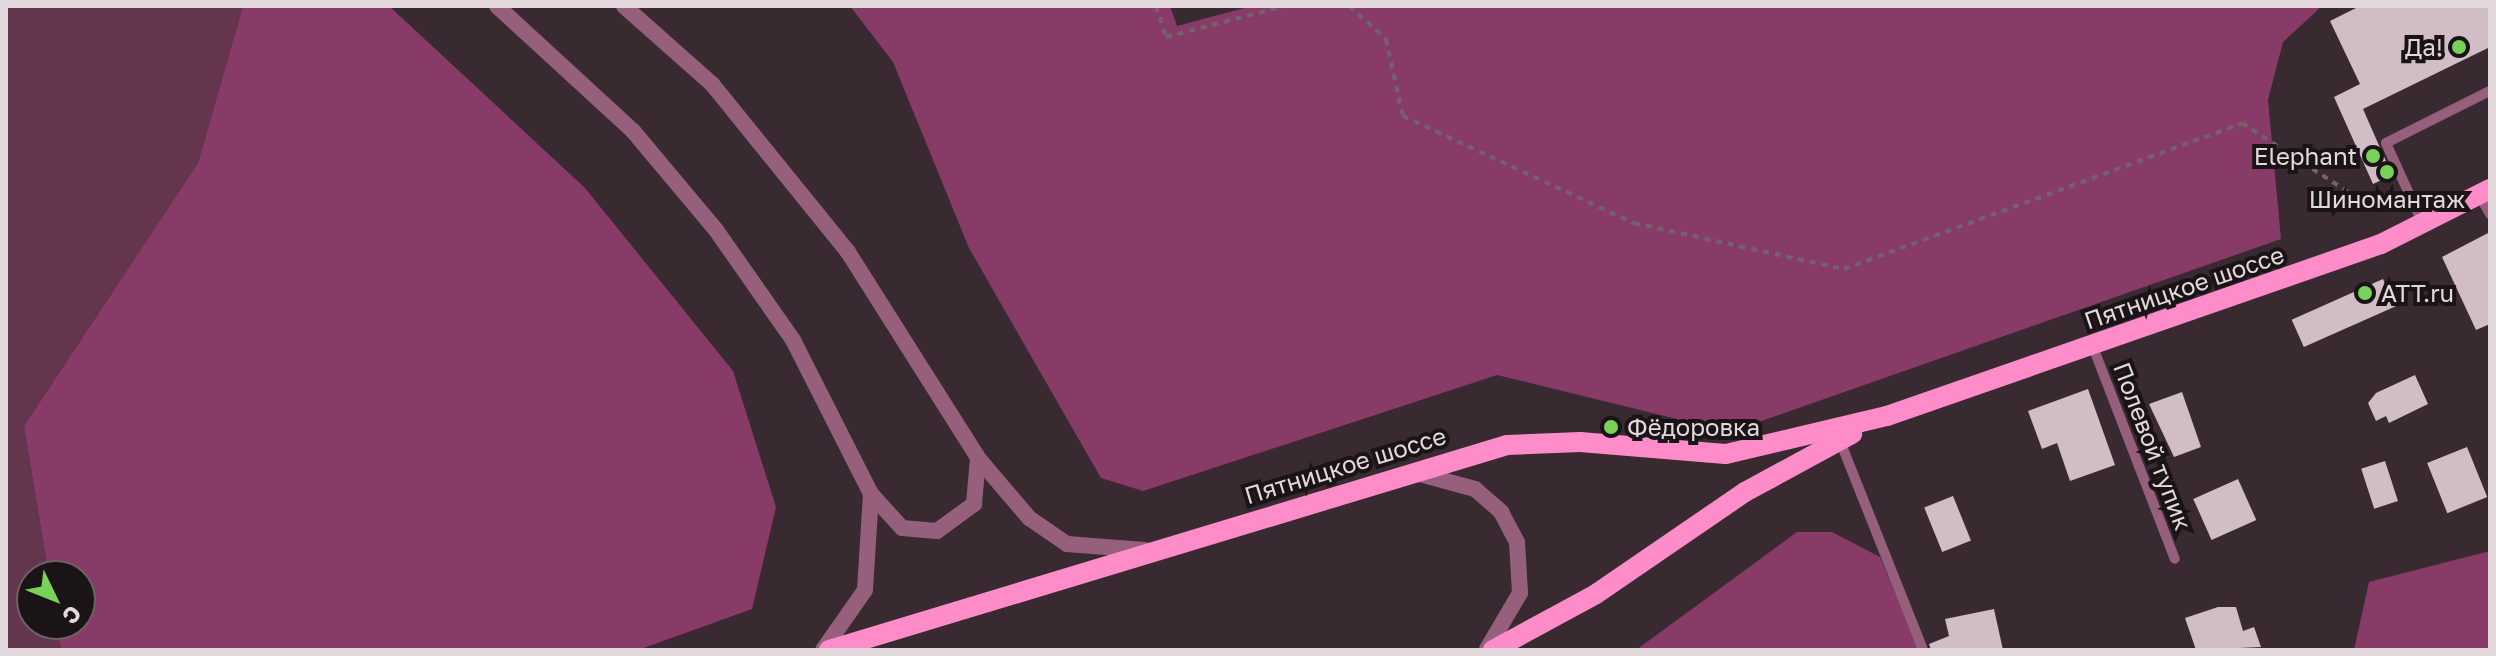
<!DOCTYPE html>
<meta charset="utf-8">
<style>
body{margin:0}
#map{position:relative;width:2496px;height:656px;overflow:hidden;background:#382a30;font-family:"Golos Text",sans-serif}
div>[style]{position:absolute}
.green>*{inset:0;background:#65354e}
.forest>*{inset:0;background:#893b67}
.building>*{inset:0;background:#d0bdc6;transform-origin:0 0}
.path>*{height:4px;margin-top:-2px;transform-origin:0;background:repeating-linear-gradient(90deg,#706369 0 6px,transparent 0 12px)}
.service>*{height:10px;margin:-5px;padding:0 5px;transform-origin:5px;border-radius:5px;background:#965f7b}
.minor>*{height:16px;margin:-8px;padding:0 8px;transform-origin:8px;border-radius:8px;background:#965f7b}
.tertiary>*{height:16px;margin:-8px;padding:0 8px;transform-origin:8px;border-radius:8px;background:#965f7b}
.primary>*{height:20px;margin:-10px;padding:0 10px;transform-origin:10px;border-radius:10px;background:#fd8cc8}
.dots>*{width:22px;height:22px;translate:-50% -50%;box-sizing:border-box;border:4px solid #1b1417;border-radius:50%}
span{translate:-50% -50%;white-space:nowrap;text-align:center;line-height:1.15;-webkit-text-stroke:8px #1b1417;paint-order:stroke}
.poi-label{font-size:24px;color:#e3d9dd}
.right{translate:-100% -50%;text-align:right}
.left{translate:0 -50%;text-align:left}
.street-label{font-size:24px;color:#e3d9dd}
.frame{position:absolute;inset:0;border:8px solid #e3d9dd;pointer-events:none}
.north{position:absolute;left:16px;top:560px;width:80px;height:80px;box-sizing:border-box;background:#1b1417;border:2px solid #6b6366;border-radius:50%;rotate:133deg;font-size:22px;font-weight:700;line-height:32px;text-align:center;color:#e3d9dd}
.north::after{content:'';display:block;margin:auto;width:28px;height:36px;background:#79d158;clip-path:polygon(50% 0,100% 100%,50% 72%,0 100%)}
</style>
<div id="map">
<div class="green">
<div style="clip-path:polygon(6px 6px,243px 6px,198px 163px,24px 426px,49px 576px,32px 576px,32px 624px,57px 624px,61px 650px,6px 650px)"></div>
</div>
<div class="forest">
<div style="clip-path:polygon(243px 6px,389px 6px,585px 188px,733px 371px,776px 507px,752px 609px,638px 650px,61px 650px,57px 624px,80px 624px,80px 576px,49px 576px,24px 426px,198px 163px)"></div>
<div style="clip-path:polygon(850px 6px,1170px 6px,1177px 26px,1252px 6px,2322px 6px,2283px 42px,2268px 100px,2281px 239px,1730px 432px,1497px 375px,1143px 491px,1101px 478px,969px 248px,893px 62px)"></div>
<div style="clip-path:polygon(1797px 532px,1832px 532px,1880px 557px,1919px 650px,1636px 650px)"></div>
<div style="clip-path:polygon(2490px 551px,2490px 650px,2354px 650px,2369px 582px)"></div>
</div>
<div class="building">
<div style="clip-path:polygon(2360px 6px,2490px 6px,2490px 47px,2363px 109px,2392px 175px,2373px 184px,2334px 97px,2360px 84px,2330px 21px)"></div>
<div style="clip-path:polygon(2490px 232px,2490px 324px,2476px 330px,2442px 257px)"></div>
<div style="left:2383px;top:279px;width:30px;height:100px;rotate:66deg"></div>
<div style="clip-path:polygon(2415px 375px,2428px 404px,2389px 423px,2386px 416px,2376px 421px,2368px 403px,2376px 393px)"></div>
<div style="clip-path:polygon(2088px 389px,2115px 465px,2070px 481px,2057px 443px,2042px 449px,2028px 411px)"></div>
<div style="clip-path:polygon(2182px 392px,2201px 447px,2174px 457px,2149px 404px)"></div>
<div style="left:2467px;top:447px;width:54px;height:43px;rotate:68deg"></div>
<div style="left:2385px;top:461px;width:42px;height:25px;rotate:72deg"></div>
<div style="left:2238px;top:479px;width:45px;height:49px;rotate:66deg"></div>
<div style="left:1953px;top:496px;width:48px;height:31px;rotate:68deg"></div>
<div style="clip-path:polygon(2218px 607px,2236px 607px,2243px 631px,2254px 627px,2261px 647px,2196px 650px,2185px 618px)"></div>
<div style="clip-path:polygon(1994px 609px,2003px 650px,1931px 650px,1929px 644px,1949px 636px,1945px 619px)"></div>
</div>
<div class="path">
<div style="left:1156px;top:6px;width:33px;rotate:72deg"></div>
<div style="left:1166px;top:37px;width:123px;rotate:-14.6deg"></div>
<div style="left:1349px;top:6px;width:50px;rotate:41.7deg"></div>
<div style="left:1386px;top:39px;width:79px;rotate:77.6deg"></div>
<div style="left:1403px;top:116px;width:255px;rotate:24.9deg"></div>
<div style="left:1634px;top:223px;width:215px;rotate:12.4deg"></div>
<div style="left:1844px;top:269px;width:424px;rotate:-20.1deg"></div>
<div style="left:2242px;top:123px;width:156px;rotate:33deg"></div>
<div style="left:2373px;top:208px;width:24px;rotate:-19deg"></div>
</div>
<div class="service">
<div style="left:2479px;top:195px;width:22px;rotate:60deg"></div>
<div style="left:2423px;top:224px;width:89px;rotate:-114.6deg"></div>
<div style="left:2386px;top:143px;width:116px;rotate:-26.6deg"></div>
<div style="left:2093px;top:347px;width:227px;rotate:68.9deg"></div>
<div style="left:1840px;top:441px;width:225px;rotate:68.3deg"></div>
</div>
<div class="minor">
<div style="left:871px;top:494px;width:46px;rotate:47.6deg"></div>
<div style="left:902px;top:528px;width:35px;rotate:5deg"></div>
<div style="left:937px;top:531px;width:46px;rotate:-36.1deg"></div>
<div style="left:974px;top:504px;width:46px;rotate:-85deg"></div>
</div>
<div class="tertiary">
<div style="left:497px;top:6px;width:185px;rotate:42.6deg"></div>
<div style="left:633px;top:131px;width:129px;rotate:50deg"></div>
<div style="left:716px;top:230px;width:134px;rotate:55deg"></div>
<div style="left:793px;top:340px;width:173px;rotate:63.1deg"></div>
<div style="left:871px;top:494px;width:96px;rotate:93.6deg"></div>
<div style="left:865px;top:590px;width:73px;rotate:125deg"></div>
<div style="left:624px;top:6px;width:118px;rotate:41.6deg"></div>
<div style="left:712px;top:84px;width:216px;rotate:51deg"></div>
<div style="left:848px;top:252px;width:244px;rotate:57.7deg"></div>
<div style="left:978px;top:458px;width:79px;rotate:49.6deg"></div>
<div style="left:1029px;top:518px;width:46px;rotate:34.4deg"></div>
<div style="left:1067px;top:544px;width:78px;rotate:4.4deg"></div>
<div style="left:1420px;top:474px;width:57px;rotate:15.3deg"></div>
<div style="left:1475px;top:489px;width:35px;rotate:41deg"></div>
<div style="left:1501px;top:512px;width:34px;rotate:62deg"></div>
<div style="left:1517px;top:542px;width:51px;rotate:86.6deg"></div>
<div style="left:1520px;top:593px;width:65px;rotate:120.5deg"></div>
</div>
<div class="primary">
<div style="left:829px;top:650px;width:708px;rotate:-16.82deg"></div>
<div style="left:1507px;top:445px;width:73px;rotate:-2.4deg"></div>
<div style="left:1580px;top:442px;width:146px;rotate:4.7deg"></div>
<div style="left:1726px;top:454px;width:165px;rotate:-13.3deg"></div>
<div style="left:1887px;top:416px;width:523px;rotate:-19.2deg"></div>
<div style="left:2381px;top:244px;width:122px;rotate:-26.8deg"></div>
<div style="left:1493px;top:650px;width:117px;rotate:-28.5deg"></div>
<div style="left:1596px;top:594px;width:181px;rotate:-34.4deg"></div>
<div style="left:1745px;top:492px;width:122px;rotate:-28.5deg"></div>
</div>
<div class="dots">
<div style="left:2459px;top:47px;background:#79d158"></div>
<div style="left:2373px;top:156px;background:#79d158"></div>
<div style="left:2387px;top:172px;background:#79d158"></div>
<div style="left:2365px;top:293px;background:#79d158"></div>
<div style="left:1611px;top:427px;background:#79d158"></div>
</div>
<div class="poi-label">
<span class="right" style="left:2443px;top:47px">Да!</span>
<span class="right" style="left:2357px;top:156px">Elephant</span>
<span style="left:2387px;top:199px">Шиномантаж</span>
<span class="left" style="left:2381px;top:293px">ATT.ru</span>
<span class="left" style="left:1627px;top:427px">Фёдоровка</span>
</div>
<div class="street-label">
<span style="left:2184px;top:287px;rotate:-19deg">Пятницкое шоссе</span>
<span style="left:2153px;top:446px;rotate:69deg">Полевой тупик</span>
<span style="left:1345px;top:465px;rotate:-17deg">Пятницкое шоссе</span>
</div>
<div class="frame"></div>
<div class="north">С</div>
</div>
